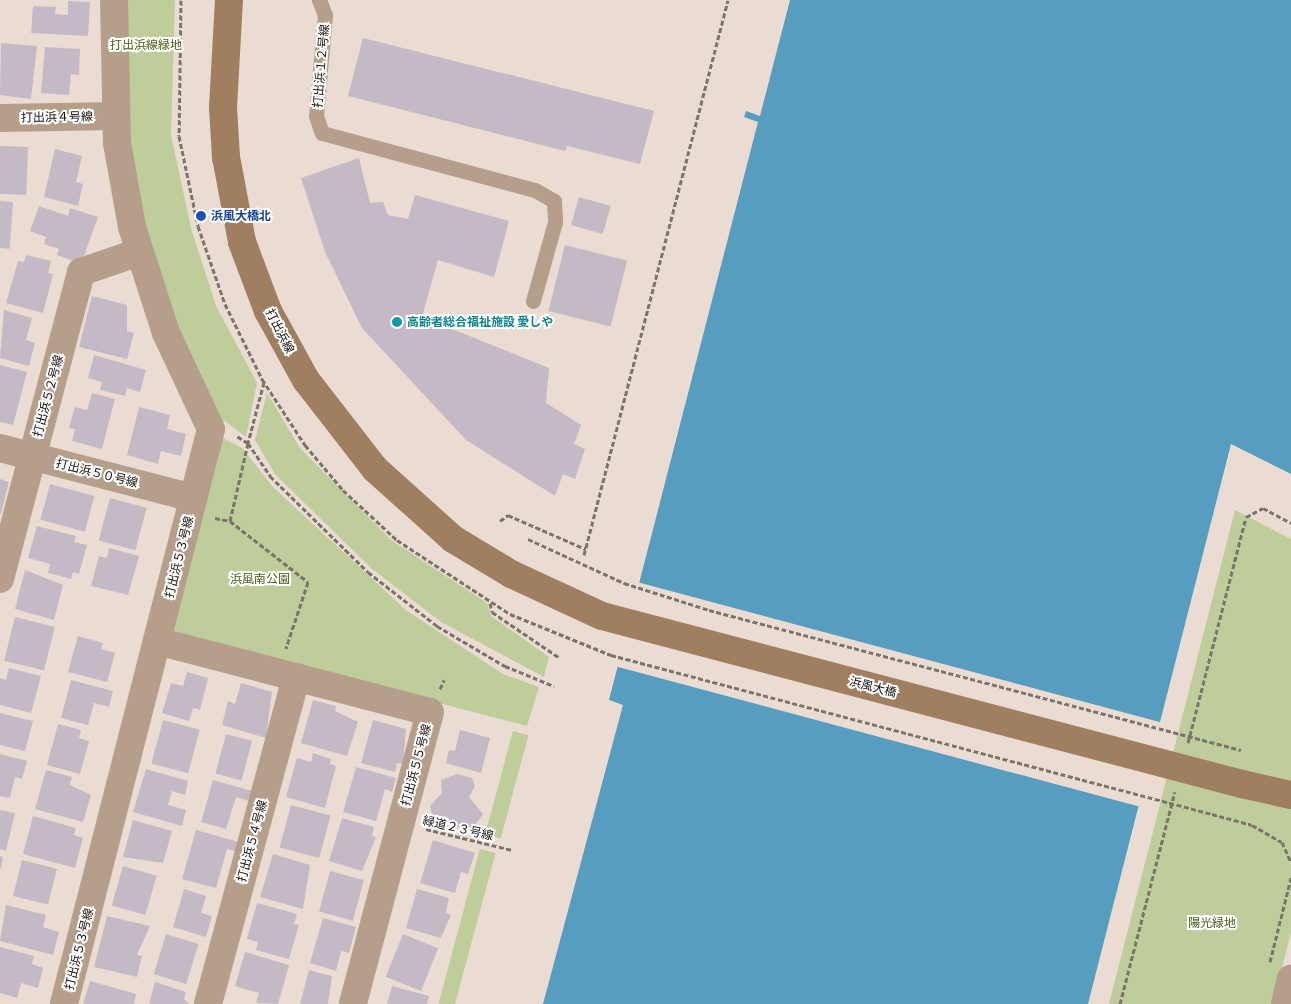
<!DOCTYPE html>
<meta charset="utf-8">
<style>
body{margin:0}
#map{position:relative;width:1291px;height:1004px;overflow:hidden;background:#eadcd3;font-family:Commissioner,"Noto Sans JP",sans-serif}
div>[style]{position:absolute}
.green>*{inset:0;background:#becd9a;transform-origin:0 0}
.water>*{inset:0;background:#569dbf}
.pier>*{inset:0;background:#eadcd3;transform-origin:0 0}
.building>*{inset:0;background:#c4bac5;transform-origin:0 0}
.path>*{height:3px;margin-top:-1.5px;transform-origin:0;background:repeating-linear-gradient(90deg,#7c736d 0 5px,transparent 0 7.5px)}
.lane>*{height:15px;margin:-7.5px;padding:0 7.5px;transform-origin:7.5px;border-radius:7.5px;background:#b59e8a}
.street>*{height:28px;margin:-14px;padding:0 14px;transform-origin:14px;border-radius:14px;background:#b59e8a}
.secondary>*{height:28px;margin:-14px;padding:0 14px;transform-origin:14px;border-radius:14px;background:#a07e60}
.path-bridge>*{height:3px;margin-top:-1.5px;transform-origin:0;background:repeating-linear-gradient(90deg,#7c736d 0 5px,transparent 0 7.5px)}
.secondary-bridge>*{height:28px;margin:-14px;padding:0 14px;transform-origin:14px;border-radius:14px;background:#a07e60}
.dots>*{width:14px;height:14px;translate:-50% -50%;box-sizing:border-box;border:2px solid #fff;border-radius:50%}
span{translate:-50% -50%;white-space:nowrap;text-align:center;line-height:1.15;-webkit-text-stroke:4px #fff;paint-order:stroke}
.park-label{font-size:12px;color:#4a5a15}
.street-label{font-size:12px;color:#140f0c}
.transit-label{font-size:12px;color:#164399;font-weight:700}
.left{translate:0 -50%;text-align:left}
.culture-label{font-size:12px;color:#0d838f;font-weight:700}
</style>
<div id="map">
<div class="green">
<div style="clip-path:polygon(121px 0,175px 0,171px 135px,191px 228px,216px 306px,257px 383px,246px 437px,225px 421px,218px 423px,172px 325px,129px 177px)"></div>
<div style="clip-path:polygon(267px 393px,300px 448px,391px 540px,487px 603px,491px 616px,549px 657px,544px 677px,441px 622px,371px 568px,275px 474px,255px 440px)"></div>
<div style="clip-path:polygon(217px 435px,242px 448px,274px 488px,407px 611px,503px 674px,539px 687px,527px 726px,169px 633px)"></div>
<div style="clip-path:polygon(1235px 510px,1291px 539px,1291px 932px,1273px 1004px,1109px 1004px)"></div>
<div style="left:513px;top:731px;width:16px;height:107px;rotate:15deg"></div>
<div style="left:480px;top:849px;width:16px;height:160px;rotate:15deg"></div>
</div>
<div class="water">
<div style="clip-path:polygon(790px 0,1291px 0,1291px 474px,1231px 444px,1088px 1004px,543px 1004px,623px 705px,609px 700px,758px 122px,744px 117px,746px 111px,760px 116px)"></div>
</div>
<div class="pier">
<div style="left:637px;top:582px;width:544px;height:87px;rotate:15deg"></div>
</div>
<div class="building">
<div style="clip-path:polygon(68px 1px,90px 2px,88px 36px,31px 33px,33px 6px,56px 7px,55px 14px,68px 15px)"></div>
<div style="clip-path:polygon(363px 38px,654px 111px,640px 164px,567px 146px,565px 151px,348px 96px)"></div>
<div style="clip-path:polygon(1px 43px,37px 46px,31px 99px,0 95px)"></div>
<div style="clip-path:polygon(45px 47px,80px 49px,79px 75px,71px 74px,69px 95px,41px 93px)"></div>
<div style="left:0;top:146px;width:28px;height:48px;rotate:2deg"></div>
<div style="clip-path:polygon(55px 149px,82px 156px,76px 182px,83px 184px,78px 206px,44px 197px)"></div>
<div style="clip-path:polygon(359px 158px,370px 203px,383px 202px,388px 215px,408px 219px,415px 195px,509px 221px,494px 277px,438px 260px,422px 317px,549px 368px,546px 403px,581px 425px,574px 444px,585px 449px,575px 479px,563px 474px,555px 496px,466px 440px,362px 328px,325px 252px,301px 178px)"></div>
<div style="left:579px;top:197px;width:33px;height:29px;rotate:16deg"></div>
<div style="left:0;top:201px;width:13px;height:47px;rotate:4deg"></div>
<div style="clip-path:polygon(39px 206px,68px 216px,70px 208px,98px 217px,81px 264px,57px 255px,59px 249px,44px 244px,46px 237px,30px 231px)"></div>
<div style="left:565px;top:245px;width:64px;height:68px;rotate:14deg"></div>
<div style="clip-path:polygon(26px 255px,51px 261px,48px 273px,53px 274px,43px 313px,6px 303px,18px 261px,24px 262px)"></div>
<div style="clip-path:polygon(92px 296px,127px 305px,127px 331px,134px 333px,127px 359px,79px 347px)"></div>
<div style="clip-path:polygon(4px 310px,32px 318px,26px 340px,35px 343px,29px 366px,0 358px)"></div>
<div style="clip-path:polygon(94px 355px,146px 370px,140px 392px,127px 388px,125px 396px,100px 390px,102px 382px,88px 378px)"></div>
<div style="clip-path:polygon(0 365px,27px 372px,13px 425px,0 422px)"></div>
<div style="clip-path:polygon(92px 393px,115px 399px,102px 449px,72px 441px,75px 429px,69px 428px,75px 407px,87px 410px)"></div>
<div style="clip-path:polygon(139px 407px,170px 415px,167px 429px,186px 434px,181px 456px,161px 451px,158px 464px,127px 455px)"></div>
<div style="clip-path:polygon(0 479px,9px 482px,1px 514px,0 514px)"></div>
<div style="left:50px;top:484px;width:46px;height:37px;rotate:15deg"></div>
<div style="left:110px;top:498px;width:38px;height:44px;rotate:15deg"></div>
<div style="clip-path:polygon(37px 526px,76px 536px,74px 542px,87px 545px,79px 574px,73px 572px,71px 579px,48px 573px,50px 564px,28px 558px)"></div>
<div style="clip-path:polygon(109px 548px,139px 556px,128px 595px,91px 586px,99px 556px,107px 558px)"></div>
<div style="clip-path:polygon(25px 570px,63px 585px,54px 620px,15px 609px)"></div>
<div style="left:15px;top:617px;width:41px;height:45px;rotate:14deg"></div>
<div style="clip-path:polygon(78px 636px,103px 643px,101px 649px,115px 653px,107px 682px,68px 672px)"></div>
<div style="clip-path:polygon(9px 668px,41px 676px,31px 713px,0 705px,0 678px,6px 680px)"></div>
<div style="clip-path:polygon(187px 672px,208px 678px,200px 710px,193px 708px,189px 721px,162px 713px,171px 683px,183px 686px)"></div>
<div style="clip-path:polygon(71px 680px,113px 691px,109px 707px,94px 703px,88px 725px,61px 718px)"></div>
<div style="clip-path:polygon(241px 683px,272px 692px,266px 738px,222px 725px,228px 701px,235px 704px)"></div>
<div style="clip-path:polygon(313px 700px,336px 706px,335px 711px,358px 722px,347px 756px,301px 743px)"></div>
<div style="clip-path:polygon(0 713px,33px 721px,25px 751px,0 745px)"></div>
<div style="left:163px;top:720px;width:38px;height:45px;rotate:15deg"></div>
<div style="clip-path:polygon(373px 720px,406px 729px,403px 764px,397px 763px,395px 772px,361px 763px)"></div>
<div style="clip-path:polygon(58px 724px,81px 730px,79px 738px,89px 741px,80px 774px,47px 765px)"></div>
<div style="clip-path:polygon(460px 730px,490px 738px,481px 773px,446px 763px,449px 750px,455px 751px)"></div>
<div style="left:226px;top:734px;width:27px;height:41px;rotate:15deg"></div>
<div style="clip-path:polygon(313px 753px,331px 759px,330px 764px,336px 766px,325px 808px,286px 797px,297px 758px,311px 762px)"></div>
<div style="clip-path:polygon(0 754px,27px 761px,22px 779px,15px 777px,10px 798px,0 796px)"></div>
<div style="clip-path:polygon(356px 767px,396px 778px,392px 792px,385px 789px,376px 821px,343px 812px)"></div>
<div style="clip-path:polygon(146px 769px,188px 781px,185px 795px,172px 791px,168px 805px,186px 810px,182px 826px,133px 812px)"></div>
<div style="clip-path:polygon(46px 770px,72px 777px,70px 785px,91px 795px,83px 822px,35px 809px)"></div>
<div style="clip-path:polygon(457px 774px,472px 778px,475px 786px,469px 797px,483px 814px,472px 829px,461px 828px,432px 814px,430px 806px,442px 793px,441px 780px)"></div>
<div style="clip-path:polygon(213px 780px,252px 791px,249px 801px,236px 797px,226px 829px,201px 822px)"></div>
<div style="left:291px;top:805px;width:41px;height:44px;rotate:15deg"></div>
<div style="clip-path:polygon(0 810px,15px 813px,6px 851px,0 849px)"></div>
<div style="clip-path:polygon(33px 816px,76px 828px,74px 835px,83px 838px,75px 868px,23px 854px)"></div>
<div style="clip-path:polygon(342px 818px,374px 827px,372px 836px,376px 837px,362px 871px,329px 861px)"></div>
<div style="clip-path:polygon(133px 820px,172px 831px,163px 863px,123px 857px)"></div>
<div style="clip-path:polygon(196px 830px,242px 843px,239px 852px,227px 849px,216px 888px,182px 879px)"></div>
<div style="clip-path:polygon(433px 840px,475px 853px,468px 874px,461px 872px,455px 893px,420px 883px)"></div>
<div style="clip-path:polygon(273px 854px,310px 865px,303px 909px,260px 897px)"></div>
<div style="clip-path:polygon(0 856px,3px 857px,1px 868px,0 868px)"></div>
<div style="left:22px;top:860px;width:36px;height:37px;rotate:14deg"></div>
<div style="left:123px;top:866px;width:35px;height:41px;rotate:16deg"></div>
<div style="left:330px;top:871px;width:35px;height:42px;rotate:15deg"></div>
<div style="clip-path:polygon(184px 889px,206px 896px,201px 913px,212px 916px,206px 937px,173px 927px)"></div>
<div style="clip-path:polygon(417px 889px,449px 898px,446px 913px,451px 915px,441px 938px,406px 928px)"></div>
<div style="clip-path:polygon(257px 903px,297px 914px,294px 924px,299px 925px,289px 959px,256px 950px,258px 942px,247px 939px)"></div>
<div style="clip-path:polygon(6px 905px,46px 915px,43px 927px,59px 932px,53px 955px,0 941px)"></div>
<div style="clip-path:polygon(107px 916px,150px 926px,137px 955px,142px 956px,137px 977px,94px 967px)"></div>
<div style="clip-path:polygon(323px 918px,356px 927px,349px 953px,341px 951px,336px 971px,310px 963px)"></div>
<div style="left:166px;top:934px;width:34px;height:42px;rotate:17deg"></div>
<div style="left:403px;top:934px;width:38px;height:46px;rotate:22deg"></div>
<div style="clip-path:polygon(0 947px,34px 956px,32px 964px,43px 968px,38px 988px,21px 983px,17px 998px,0 993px)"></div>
<div style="clip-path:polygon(245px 952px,289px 965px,278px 1004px,256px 1003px,259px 993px,235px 986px)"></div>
<div style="clip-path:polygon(309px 970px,332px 976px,328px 1004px,300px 1004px)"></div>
<div style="clip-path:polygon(90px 981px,136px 994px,134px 1004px,83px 1004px)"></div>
<div style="clip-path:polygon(155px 982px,186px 992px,184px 999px,189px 1004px,149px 1004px)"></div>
<div style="clip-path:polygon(392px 986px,429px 996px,427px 1004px,387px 1004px)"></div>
</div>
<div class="path">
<div style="left:181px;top:0;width:136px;rotate:90.8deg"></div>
<div style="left:179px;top:136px;width:92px;rotate:78.1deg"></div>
<div style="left:198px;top:226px;width:83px;rotate:70.9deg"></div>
<div style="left:225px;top:304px;width:84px;rotate:63.7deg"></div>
<div style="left:262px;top:379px;width:79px;rotate:56.9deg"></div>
<div style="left:305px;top:445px;width:59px;rotate:49.8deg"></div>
<div style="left:343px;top:490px;width:74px;rotate:42.8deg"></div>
<div style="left:397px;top:540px;width:135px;rotate:33.2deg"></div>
<div style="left:264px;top:382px;width:63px;rotate:104.7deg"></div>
<div style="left:248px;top:443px;width:40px;rotate:56deg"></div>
<div style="left:270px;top:476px;width:137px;rotate:44.4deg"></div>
<div style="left:368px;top:572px;width:88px;rotate:38deg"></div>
<div style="left:437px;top:626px;width:79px;rotate:30.5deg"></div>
<div style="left:505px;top:666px;width:53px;rotate:22.2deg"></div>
<div style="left:215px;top:518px;width:15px;rotate:11deg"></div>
<div style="left:230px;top:521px;width:99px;rotate:38deg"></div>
<div style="left:308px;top:582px;width:70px;rotate:108.4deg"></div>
<div style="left:230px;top:521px;width:80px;rotate:-77deg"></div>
<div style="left:248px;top:443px;width:13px;rotate:-148deg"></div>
<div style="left:500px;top:521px;width:10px;rotate:-37deg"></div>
<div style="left:508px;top:515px;width:85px;rotate:23.6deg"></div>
<div style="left:584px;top:555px;width:573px;rotate:-75.45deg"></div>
<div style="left:490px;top:603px;width:9px;rotate:77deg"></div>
<div style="left:492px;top:612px;width:82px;rotate:34.1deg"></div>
<div style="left:440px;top:689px;width:10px;rotate:-66deg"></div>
<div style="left:1188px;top:743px;width:233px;rotate:-75.6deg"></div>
<div style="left:1246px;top:517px;width:19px;rotate:-28deg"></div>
<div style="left:1263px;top:508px;width:32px;rotate:28deg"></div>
<div style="left:1212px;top:814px;width:41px;rotate:15.4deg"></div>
<div style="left:1252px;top:825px;width:34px;rotate:30deg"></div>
<div style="left:1282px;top:842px;width:22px;rotate:66deg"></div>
<div style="left:426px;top:829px;width:89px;rotate:13.7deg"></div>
<div style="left:1270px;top:962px;width:87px;rotate:-76deg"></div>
<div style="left:1120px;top:1004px;width:219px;rotate:-75.5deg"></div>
</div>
<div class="lane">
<div style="left:319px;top:0;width:16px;rotate:68deg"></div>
<div style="left:325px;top:15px;width:101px;rotate:95.1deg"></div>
<div style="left:316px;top:116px;width:18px;rotate:71deg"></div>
<div style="left:322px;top:133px;width:220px;rotate:15deg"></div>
<div style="left:535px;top:190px;width:22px;rotate:30deg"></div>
<div style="left:554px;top:201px;width:21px;rotate:87deg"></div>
<div style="left:555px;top:222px;width:82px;rotate:105.6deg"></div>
</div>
<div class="street">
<div style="left:0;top:118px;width:115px;rotate:-1deg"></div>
<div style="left:0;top:448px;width:200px;rotate:14.5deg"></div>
<div style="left:0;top:579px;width:318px;rotate:-75.2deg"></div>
<div style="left:81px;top:272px;width:61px;rotate:-19deg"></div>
<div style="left:157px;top:641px;width:282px;rotate:14.6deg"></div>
<div style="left:430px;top:712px;width:302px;rotate:104.8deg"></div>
<div style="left:64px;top:1004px;width:593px;rotate:-75.66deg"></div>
<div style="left:211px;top:429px;width:106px;rotate:-115.1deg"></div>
<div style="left:166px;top:333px;width:111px;rotate:-107.8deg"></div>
<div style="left:132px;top:227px;width:85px;rotate:-100.1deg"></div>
<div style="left:117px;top:143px;width:143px;rotate:-91.2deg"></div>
<div style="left:208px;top:1004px;width:339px;rotate:-74.9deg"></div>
<div style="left:1285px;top:1004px;width:26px;rotate:-77deg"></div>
</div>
<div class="secondary">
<div style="left:229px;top:0;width:107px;rotate:93.2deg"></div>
<div style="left:223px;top:107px;width:50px;rotate:86.6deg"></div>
<div style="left:226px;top:157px;width:86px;rotate:79.3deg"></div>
<div style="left:242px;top:242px;width:74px;rotate:69.4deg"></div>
<div style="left:268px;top:311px;width:79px;rotate:61.2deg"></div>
<div style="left:306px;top:380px;width:113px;rotate:52.2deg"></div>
<div style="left:375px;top:469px;width:105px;rotate:41.9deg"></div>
<div style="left:453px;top:539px;width:68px;rotate:31.1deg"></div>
<div style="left:1242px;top:784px;width:50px;rotate:12.7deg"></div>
</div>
<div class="path-bridge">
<div style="left:528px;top:539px;width:106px;rotate:24.6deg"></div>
<div style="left:624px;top:583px;width:89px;rotate:17.6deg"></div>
<div style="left:709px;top:610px;width:550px;rotate:14.74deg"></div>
<div style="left:510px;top:614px;width:109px;rotate:22.1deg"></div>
<div style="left:611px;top:655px;width:622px;rotate:14.82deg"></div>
</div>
<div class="secondary-bridge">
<div style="left:511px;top:574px;width:100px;rotate:24.8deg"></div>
<div style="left:602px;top:616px;width:662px;rotate:14.71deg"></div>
</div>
<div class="dots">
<div style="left:201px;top:216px;background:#1a4fb4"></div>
<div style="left:397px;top:322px;background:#0f9aa8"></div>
</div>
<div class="park-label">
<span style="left:146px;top:45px">打出浜線緑地</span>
<span style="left:260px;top:579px">浜風南公園</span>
<span style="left:1212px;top:923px">陽光緑地</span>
</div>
<div class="street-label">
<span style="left:321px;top:66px;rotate:-85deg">打出浜１２号線</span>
<span style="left:57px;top:117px;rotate:-1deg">打出浜４号線</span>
<span style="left:280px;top:331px;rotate:63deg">打出浜線</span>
<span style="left:48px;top:396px;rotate:-75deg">打出浜５２号線</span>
<span style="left:97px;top:473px;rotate:14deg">打出浜５０号線</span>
<span style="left:179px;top:557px;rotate:-76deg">打出浜５３号線</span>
<span style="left:873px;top:687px;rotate:15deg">浜風大橋</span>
<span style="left:416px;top:765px;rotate:-75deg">打出浜５５号線</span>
<span style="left:458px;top:828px;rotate:13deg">緑道２３号線</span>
<span style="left:252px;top:841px;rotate:-75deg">打出浜５４号線</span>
<span style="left:79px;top:949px;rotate:-76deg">打出浜５３号線</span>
</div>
<div class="transit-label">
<span class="left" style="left:211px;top:216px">浜風大橋北</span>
</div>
<div class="culture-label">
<span class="left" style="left:407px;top:322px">高齢者総合福祉施設 愛しや</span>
</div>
</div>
